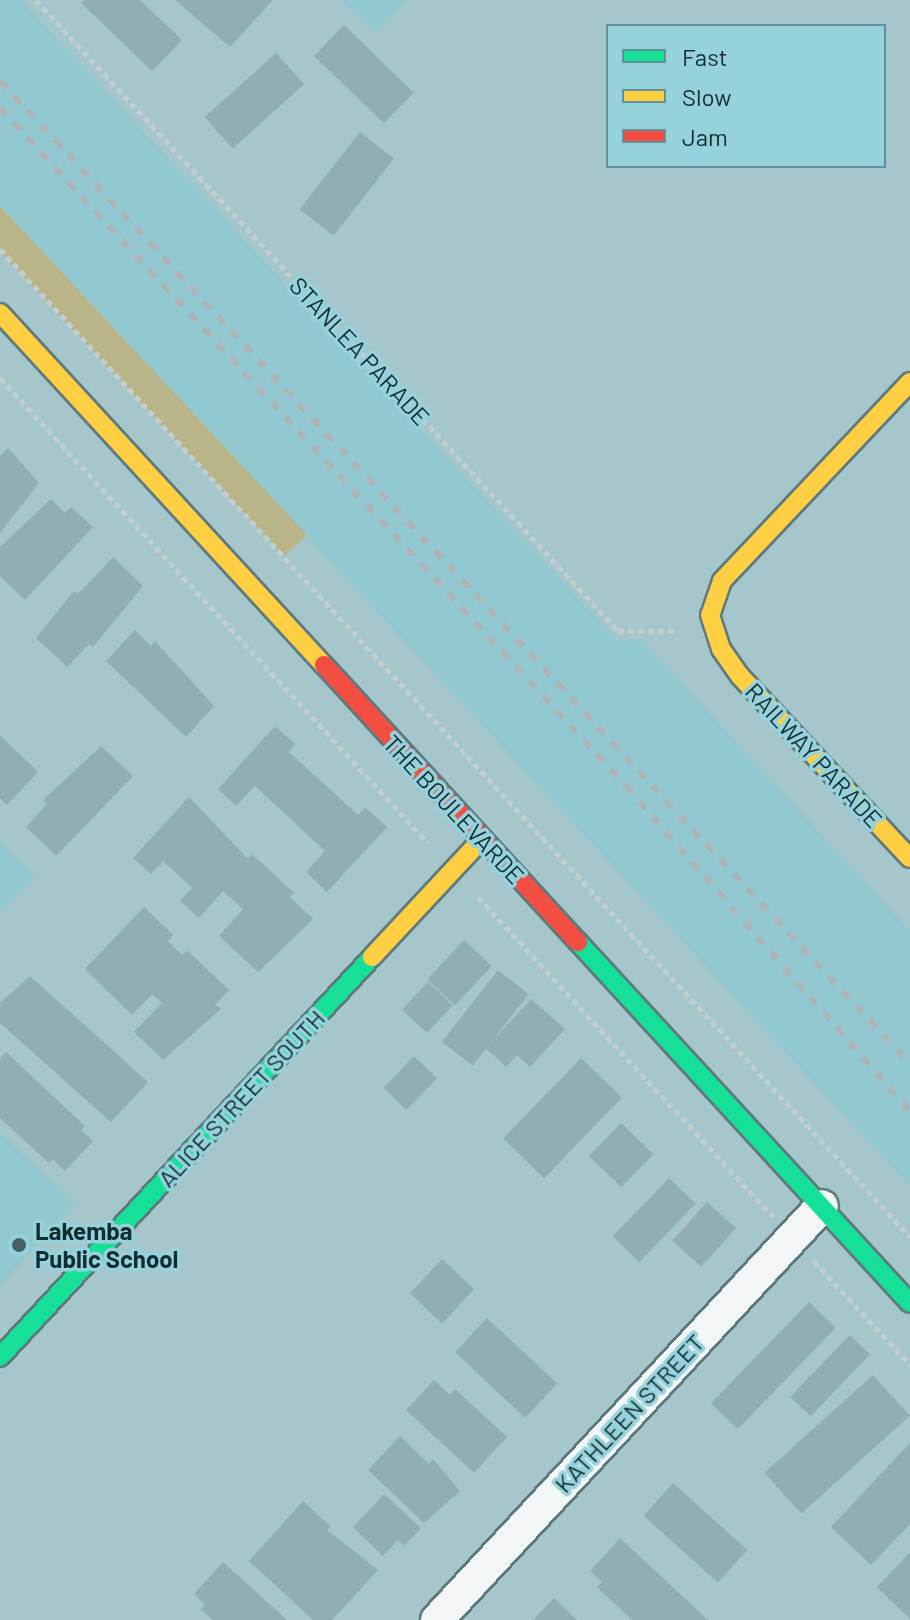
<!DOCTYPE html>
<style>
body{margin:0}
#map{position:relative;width:910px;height:1620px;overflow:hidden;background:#a5c6cb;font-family:Barlow,sans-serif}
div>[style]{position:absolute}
.built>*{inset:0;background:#92c9d0}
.green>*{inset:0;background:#bab588;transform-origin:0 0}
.building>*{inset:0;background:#93aeb2;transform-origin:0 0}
.path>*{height:5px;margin-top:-2.5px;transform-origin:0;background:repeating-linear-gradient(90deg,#c3cecf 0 6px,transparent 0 10px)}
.roads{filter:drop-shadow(2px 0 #5e7a7d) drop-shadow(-2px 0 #5e7a7d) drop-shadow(0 2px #5e7a7d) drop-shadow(0 -2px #5e7a7d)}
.street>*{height:32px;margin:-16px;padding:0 16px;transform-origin:16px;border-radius:16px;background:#f2f6f7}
.fast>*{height:18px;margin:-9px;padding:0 9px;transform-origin:9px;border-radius:9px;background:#16e098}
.slow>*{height:18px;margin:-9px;padding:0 9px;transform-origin:9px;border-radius:9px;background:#ffcf43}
.jam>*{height:18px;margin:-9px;padding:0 9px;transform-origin:9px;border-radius:9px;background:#f24e42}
.rail>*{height:6px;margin-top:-3px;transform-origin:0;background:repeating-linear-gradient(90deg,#acb4b5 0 10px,transparent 0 20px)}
.dots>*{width:22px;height:22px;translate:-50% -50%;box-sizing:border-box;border:4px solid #95d2db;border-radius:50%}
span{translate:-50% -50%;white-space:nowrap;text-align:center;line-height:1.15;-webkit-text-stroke:7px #95d2db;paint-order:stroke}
.street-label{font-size:24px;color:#132c30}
.poi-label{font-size:24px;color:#132c30;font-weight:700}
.left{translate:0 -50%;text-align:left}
.legend{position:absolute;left:606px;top:24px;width:280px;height:144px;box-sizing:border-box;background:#95d2db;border:2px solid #619097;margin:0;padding:10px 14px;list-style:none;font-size:24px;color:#132c30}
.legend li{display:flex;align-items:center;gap:16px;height:40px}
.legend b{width:40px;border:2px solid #619097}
</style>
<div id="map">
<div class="built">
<div style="clip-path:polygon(0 0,21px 0,619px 642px,642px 640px,910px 931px,910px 1186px,0 205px)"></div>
<div style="clip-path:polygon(341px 0,406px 0,376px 32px)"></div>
<div style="clip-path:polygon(0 843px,35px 876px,0 913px)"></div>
<div style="clip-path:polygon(0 1133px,76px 1204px,0 1285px)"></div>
</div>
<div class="green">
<div style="left:0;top:206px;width:450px;height:31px;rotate:47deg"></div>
</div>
<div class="building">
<div style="clip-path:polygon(84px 0,140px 0,182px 40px,152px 71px,81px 3px)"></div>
<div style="clip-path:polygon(175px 0,273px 0,230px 47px)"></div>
<div style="left:344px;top:25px;width:97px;height:43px;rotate:44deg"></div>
<div style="left:276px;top:53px;width:42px;height:96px;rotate:48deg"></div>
<div style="left:360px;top:132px;width:43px;height:98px;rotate:38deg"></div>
<div style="clip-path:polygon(8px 448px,39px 483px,0 533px,0 456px)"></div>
<div style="clip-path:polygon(51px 499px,65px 513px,71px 507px,93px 527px,25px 600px,0 576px,0 547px)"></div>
<div style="clip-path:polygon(113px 557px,143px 586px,93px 647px,89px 644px,67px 667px,36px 638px,74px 591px,78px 594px)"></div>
<div style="clip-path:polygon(135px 630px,151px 646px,155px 641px,214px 706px,186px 737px,106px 661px)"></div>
<div style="clip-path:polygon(275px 726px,295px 744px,289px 752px,358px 815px,365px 807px,387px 827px,327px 892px,306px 872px,325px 851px,255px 786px,236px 806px,218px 789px)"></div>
<div style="clip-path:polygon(0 735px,38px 772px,7px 805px,0 798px)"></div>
<div style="clip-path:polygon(101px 746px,133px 776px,56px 856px,26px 827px,47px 804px,43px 800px)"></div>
<div style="clip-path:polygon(189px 797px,248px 859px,252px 854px,294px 893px,290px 897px,313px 919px,258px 972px,219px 936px,243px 909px,223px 891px,199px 918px,180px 901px,192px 888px,163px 861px,151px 874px,133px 858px)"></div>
<div style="clip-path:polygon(144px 907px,173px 935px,168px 941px,182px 955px,187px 950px,229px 990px,215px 1005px,221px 1009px,163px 1060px,134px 1032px,162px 1003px,152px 994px,132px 1015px,85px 969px)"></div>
<div style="left:464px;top:940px;width:38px;height:54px;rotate:43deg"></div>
<div style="left:498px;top:970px;width:39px;height:91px;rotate:38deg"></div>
<div style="clip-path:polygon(30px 976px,148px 1082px,111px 1122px,0 1023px,0 1003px)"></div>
<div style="left:428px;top:982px;width:34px;height:38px;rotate:43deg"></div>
<div style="clip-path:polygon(531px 999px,565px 1029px,530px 1067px,517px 1055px,506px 1067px,486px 1048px)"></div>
<div style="clip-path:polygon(6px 1052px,85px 1126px,81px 1130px,93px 1141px,65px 1171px,53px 1159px,49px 1163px,0 1118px,0 1059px)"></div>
<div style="left:414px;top:1056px;width:32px;height:44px;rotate:44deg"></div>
<div style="left:581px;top:1058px;width:57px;height:112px;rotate:44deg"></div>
<div style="left:621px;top:1123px;width:45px;height:46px;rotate:44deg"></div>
<div style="left:669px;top:1178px;width:37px;height:81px;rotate:44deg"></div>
<div style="left:707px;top:1202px;width:39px;height:52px;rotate:42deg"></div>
<div style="left:442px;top:1259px;width:44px;height:47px;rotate:43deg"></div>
<div style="left:809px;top:1302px;width:37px;height:141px;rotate:44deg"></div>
<div style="left:487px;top:1318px;width:96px;height:47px;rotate:43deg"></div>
<div style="left:850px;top:1335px;width:28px;height:86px;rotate:44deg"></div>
<div style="left:873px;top:1375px;width:55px;height:146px;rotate:48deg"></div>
<div style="clip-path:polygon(434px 1380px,450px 1395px,455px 1389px,507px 1437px,474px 1473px,406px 1410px)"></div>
<div style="clip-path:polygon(400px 1436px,429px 1464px,433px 1459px,460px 1491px,424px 1523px,368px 1470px)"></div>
<div style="clip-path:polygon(910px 1443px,910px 1524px,871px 1565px,831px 1527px)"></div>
<div style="left:673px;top:1483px;width:100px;height:44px;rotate:42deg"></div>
<div style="clip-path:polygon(384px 1494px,421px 1528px,404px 1546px,398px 1540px,383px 1556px,353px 1527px)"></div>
<div style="clip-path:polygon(303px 1501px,331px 1527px,327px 1530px,378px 1570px,332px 1620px,313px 1620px,249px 1561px)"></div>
<div style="clip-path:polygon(620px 1538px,708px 1620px,632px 1620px,597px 1587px,602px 1582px,590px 1571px)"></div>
<div style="clip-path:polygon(910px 1552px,910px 1619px,877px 1587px)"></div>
<div style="clip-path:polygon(223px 1562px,287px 1620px,213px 1620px,201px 1610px,205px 1605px,194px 1594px)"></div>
<div style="clip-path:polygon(554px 1598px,577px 1620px,533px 1620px)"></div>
</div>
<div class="path">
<div style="left:36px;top:0;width:858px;rotate:47.31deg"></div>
<div style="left:618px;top:631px;width:60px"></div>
<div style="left:0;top:249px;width:1343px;rotate:47.35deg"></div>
<div style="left:0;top:378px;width:631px;rotate:47.38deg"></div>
<div style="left:478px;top:897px;width:434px;rotate:47.3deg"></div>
<div style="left:814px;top:1261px;width:142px;rotate:47.3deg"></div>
</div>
<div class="roads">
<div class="street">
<div style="left:437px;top:1620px;width:565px;rotate:-47.08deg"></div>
</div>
<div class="fast">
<div style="left:578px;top:942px;width:490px;rotate:47.4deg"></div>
<div style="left:0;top:1357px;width:546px;rotate:-47.08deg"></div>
</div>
<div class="slow">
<div style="left:0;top:313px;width:478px;rotate:47.4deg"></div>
<div style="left:910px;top:382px;width:274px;rotate:133.4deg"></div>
<div style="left:722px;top:581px;width:36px;rotate:109deg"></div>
<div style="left:710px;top:615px;width:36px;rotate:72deg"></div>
<div style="left:721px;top:649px;width:33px;rotate:55deg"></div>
<div style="left:740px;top:676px;width:249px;rotate:47deg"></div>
<div style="left:372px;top:957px;width:161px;rotate:-47deg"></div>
</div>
<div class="jam">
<div style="left:324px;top:665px;width:376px;rotate:47.5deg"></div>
</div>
</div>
<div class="rail">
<div style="left:0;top:81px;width:1340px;rotate:47.21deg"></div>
<div style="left:0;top:108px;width:923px;rotate:47.28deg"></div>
<div style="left:626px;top:786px;width:432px;rotate:48.9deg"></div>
</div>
<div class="dots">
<div style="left:19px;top:1245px;background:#466266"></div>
</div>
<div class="street-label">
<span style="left:360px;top:351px;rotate:47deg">STANLEA PARADE</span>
<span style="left:814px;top:755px;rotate:47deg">RAILWAY PARADE</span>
<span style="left:454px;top:809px;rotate:47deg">THE BOULEVARDE</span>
<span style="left:241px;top:1098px;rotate:-47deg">ALICE STREET SOUTH</span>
<span style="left:629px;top:1413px;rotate:-47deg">KATHLEEN STREET</span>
</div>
<div class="poi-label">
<span class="left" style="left:35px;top:1245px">Lakemba<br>Public School</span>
</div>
<ul class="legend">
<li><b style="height:10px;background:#16e098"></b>Fast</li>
<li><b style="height:10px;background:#ffcf43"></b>Slow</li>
<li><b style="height:10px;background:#f24e42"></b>Jam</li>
</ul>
</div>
